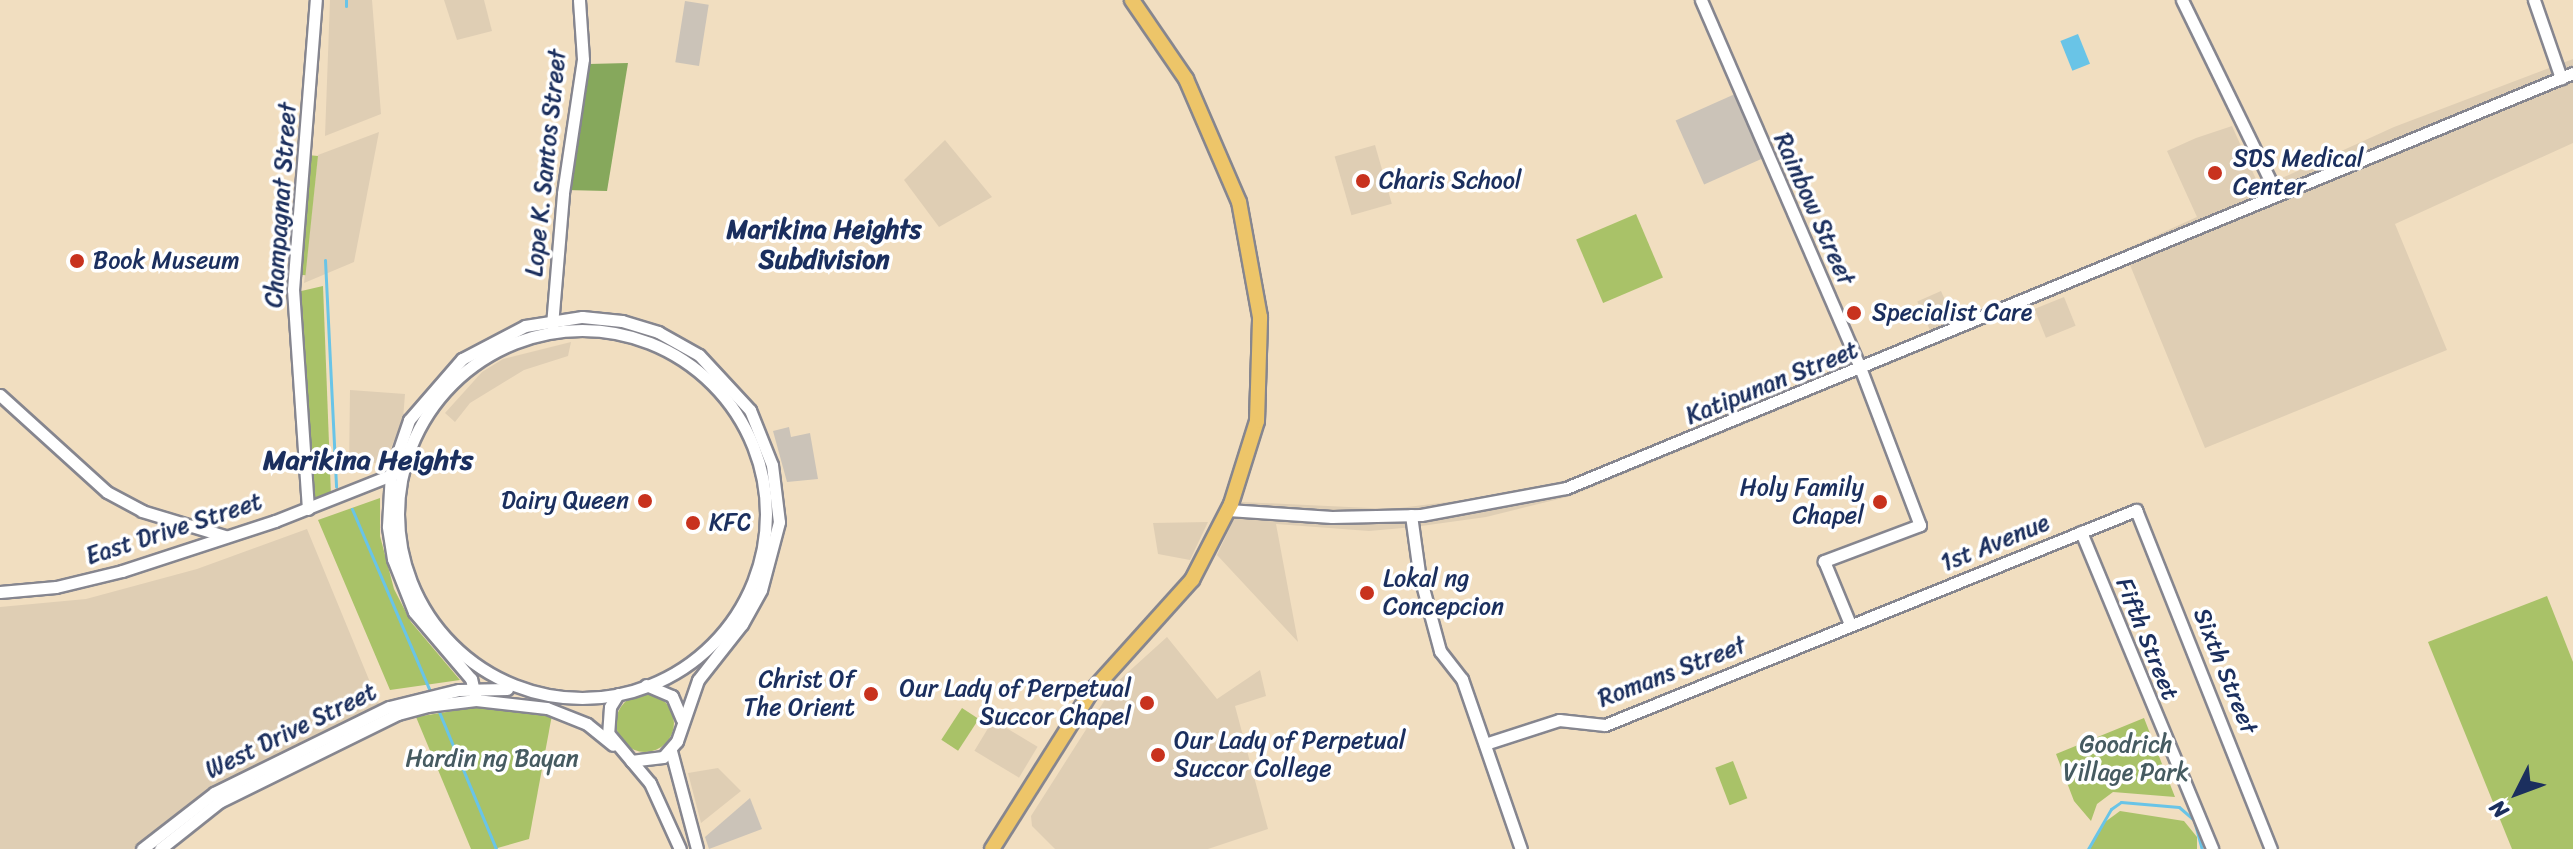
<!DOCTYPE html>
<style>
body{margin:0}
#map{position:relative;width:2573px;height:849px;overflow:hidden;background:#f1dec0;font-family:Sriracha,sans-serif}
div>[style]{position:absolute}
.built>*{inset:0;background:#dfceb4;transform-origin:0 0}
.industrial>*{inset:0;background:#cbc3b8;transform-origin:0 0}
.green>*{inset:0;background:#a9c268;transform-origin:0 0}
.round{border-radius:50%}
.forest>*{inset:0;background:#86a85c}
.water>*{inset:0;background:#69c4e7;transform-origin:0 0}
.stream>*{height:3px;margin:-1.5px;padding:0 1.5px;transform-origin:1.5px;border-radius:1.5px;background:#69c4e7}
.roads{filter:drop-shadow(2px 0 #86868f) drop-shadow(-2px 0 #86868f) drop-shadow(0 2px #86868f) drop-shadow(0 -2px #86868f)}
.minor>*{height:11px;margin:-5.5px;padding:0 5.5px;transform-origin:5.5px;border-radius:5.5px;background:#fff}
.minor>.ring{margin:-5.5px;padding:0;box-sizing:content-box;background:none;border:11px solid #fff;border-radius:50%}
.major>*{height:14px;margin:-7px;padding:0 7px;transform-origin:7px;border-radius:7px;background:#edc569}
.dots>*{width:22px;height:22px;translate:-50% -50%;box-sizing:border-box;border:4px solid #fff;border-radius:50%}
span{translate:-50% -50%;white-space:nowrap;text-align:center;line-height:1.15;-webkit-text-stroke:7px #fff;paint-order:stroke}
.poi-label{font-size:24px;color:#1b2f5e}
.left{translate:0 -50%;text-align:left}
.right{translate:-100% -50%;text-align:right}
.street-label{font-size:24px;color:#1b2f5e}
.park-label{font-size:24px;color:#465b61}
.neighbourhood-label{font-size:26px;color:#1b2f5e;font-weight:700}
.quarter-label{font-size:28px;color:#1b2f5e;font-weight:700}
.north{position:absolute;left:2477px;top:753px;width:80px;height:80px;-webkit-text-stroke:6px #fff;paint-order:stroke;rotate:228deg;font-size:22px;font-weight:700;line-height:32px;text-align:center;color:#1b2f5e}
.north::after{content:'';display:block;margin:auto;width:28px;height:36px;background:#1b2f5e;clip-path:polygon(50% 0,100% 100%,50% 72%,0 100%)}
</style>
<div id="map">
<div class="built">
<div style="clip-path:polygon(330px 0,372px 0,381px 114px,325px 136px)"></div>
<div style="clip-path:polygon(444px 0,484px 0,492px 31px,457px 40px)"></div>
<div style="clip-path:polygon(2573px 59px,2573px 143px,2395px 224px,2447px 350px,2205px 448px,2130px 265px,1571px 496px,1486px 517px,1414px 527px,1369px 531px,1276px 524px,1298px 642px,1217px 555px,1242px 502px,1391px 509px,1531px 492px,1656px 448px,2040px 288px,2197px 217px,2167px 151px,2196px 138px,2232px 126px,2260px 188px,2394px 127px)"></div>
<div style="clip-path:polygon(379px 132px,354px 262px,304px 283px,318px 155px)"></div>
<div style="clip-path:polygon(945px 140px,992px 197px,939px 227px,904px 180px)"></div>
<div style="left:1375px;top:145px;width:61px;height:42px;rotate:74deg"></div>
<div style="left:1941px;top:291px;width:32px;height:26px;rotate:66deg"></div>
<div style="left:2064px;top:297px;width:31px;height:32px;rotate:68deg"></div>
<div style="clip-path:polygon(571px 342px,568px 356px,524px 370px,470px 403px,455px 422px,445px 413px,482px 372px,503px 359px)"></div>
<div style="clip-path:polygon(350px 390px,405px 394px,403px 419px,386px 460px,349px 470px)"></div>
<div style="clip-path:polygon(1208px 522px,1190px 560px,1158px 554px,1153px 523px)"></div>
<div style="clip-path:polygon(307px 529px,379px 704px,199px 797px,133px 849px,0 849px,0 607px,86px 599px,197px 569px)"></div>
<div style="clip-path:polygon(1167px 637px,1217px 699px,1260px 670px,1266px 696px,1235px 706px,1268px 829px,1208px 849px,1055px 849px,1032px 826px,1031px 816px,1115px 684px)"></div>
<div style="left:993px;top:720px;width:52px;height:36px;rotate:31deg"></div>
<div style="clip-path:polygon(718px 768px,741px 791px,701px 823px,688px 773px)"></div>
</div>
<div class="industrial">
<div style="left:685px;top:1px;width:24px;height:62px;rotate:9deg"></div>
<div style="left:1735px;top:94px;width:70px;height:65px;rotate:66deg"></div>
<div style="clip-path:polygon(789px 427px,791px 437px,810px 433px,818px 479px,787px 482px,773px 431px)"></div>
<div style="clip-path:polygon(750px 798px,762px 829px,709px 849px,705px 837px)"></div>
</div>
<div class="green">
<div style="left:318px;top:156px;width:120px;height:8px;rotate:96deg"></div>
<div style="left:1636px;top:214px;width:69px;height:65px;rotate:67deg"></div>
<div style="clip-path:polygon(323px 286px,331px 496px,312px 499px,297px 292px)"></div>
<div style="clip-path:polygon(380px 498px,380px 536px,394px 589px,411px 622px,460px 680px,390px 690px,318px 520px)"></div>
<div style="clip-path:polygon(2547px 596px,2573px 662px,2573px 849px,2512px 849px,2428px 642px)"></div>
<div class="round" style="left:616px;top:694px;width:58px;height:58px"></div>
<div style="clip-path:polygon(477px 707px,552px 715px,529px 839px,494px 849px,471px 849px,416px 717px)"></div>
<div style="left:962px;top:708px;width:20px;height:38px;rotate:33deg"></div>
<div style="clip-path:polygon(2144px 718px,2175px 797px,2113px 792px,2097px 804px,2091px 821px,2074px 801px,2056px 754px)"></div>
<div style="left:1733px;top:761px;width:40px;height:19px;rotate:69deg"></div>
<div style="clip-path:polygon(2120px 811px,2184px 821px,2197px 837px,2197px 849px,2090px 849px,2105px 822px)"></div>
</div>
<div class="forest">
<div style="clip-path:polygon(628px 63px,607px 191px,566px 190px,589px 64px)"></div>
</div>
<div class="water">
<div style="left:2078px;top:34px;width:32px;height:19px;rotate:68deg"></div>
</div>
<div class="stream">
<div style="left:346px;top:0;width:6px;rotate:90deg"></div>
<div style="left:325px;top:260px;width:227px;rotate:87.2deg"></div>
<div style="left:352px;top:509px;width:200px;rotate:66.8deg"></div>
<div style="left:437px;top:707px;width:154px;rotate:67.4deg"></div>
<div style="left:2088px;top:849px;width:46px;rotate:-60.1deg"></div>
<div style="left:2111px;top:809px;width:12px;rotate:-35deg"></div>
<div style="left:2121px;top:802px;width:58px;rotate:4.9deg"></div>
<div style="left:2179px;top:807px;width:20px;rotate:41deg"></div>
<div style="left:2194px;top:820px;width:30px;rotate:75deg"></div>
</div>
<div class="roads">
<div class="minor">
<div style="left:1701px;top:0;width:403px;rotate:66.6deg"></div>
<div style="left:1861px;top:370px;width:166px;rotate:69.2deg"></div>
<div style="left:1920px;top:525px;width:103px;rotate:159.4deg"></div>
<div style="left:1824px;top:561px;width:68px;rotate:67.6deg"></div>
<div style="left:2182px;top:0;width:215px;rotate:64deg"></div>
<div style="left:2534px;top:0;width:83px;rotate:70.9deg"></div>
<div style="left:552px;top:325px;width:132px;rotate:-85.2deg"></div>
<div style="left:563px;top:193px;width:135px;rotate:-81.5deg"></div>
<div style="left:583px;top:59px;width:59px;rotate:-93.9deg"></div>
<div class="ring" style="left:398px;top:330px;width:357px;height:357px"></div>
<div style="left:0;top:395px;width:144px;rotate:42.2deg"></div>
<div style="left:107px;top:492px;width:40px;rotate:28deg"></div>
<div style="left:142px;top:511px;width:87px;rotate:16.8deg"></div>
<div style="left:308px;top:509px;width:220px;rotate:-93.9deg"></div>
<div style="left:293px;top:290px;width:291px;rotate:-85.5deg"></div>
<div style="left:1228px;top:510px;width:104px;rotate:3.9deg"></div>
<div style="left:1332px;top:517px;width:89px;rotate:-1.3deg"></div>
<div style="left:1421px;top:515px;width:147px;rotate:-10.5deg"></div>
<div style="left:1566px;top:488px;width:1089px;rotate:-22.4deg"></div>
<div style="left:1411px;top:515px;width:59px;rotate:82.1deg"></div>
<div style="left:1419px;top:573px;width:81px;rotate:74.9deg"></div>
<div style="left:1440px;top:651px;width:36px;rotate:52deg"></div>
<div style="left:1462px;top:679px;width:180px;rotate:70.9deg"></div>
<div style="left:2081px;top:532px;width:343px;rotate:67.5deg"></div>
<div style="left:0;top:592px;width:56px;rotate:-5.1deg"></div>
<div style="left:56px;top:587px;width:68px;rotate:-13.6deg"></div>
<div style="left:122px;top:571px;width:161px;rotate:-18.1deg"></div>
<div style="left:275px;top:521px;width:130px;rotate:-21.6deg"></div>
<div style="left:646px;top:685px;width:28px;rotate:23deg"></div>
<div style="left:672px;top:696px;width:25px;rotate:67deg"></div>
<div style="left:618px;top:694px;width:15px;rotate:122deg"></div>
<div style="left:610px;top:707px;width:26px;rotate:94deg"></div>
<div style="left:608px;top:733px;width:65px;rotate:50deg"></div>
<div style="left:650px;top:783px;width:72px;rotate:65.6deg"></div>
<div style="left:476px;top:700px;width:22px;rotate:-103deg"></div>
<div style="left:471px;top:679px;width:88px;rotate:-130.4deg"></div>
<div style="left:414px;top:612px;width:57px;rotate:-111.6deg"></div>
<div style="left:393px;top:559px;width:33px;rotate:-99deg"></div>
<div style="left:388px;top:526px;width:53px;rotate:-86.8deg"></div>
<div style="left:391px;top:473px;width:56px;rotate:-71.2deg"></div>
<div style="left:409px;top:420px;width:81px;rotate:-49deg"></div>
<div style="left:462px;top:359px;width:71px;rotate:-27.6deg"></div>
<div style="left:525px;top:326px;width:58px;rotate:-9deg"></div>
<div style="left:582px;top:317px;width:40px;rotate:5.7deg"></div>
<div style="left:622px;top:321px;width:38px;rotate:17deg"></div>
<div style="left:658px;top:332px;width:47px;rotate:29.3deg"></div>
<div style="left:699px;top:355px;width:75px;rotate:47.2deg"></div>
<div style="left:750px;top:410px;width:59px;rotate:68.2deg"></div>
<div style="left:772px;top:465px;width:57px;rotate:83deg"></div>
<div style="left:779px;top:522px;width:70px;rotate:104.8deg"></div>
<div style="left:761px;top:590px;width:39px;rotate:119deg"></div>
<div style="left:742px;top:624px;width:71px;rotate:128.2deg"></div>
<div style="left:698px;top:680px;width:65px;rotate:109deg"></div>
<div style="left:677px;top:741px;width:21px;rotate:131deg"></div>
<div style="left:663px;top:757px;width:32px;rotate:173deg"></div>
<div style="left:1485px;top:744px;width:78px;rotate:-18deg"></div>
<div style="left:1559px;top:720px;width:46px;rotate:6.2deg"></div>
<div style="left:1605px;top:725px;width:573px;rotate:-22.04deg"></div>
<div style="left:2136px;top:510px;width:365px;rotate:68.3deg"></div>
<div style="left:671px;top:751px;width:101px;rotate:75.1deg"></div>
<div style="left:142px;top:849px;width:91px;rotate:-37.9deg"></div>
<div style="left:214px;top:793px;width:195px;rotate:-26.2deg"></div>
<div style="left:389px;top:707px;width:72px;rotate:-13.7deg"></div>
<div style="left:459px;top:690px;width:48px;rotate:-1.2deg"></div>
<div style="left:160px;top:849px;width:75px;rotate:-38.5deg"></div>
<div style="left:219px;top:802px;width:199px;rotate:-26.2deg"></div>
<div style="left:398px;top:714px;width:30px;rotate:-15deg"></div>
<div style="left:427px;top:706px;width:49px;rotate:-7deg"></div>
<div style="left:476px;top:700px;width:71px;rotate:6.4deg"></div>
<div style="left:547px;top:708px;width:43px;rotate:21.8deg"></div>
<div style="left:587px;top:724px;width:33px;rotate:39deg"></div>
</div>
<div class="major">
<div style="left:992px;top:849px;width:186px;rotate:-57.8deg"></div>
<div style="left:1091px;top:692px;width:151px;rotate:-48deg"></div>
<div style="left:1192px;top:580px;width:85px;rotate:-62.8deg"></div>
<div style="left:1231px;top:504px;width:87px;rotate:-72.6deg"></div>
<div style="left:1257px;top:421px;width:104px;rotate:-88.3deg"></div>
<div style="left:1260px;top:317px;width:117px;rotate:-100.3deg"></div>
<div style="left:1239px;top:202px;width:134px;rotate:-113.3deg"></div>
<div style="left:1186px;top:79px;width:96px;rotate:-124.4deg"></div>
</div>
</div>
<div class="dots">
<div style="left:2215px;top:173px;background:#c8321e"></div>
<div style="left:1363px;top:181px;background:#c8321e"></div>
<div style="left:77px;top:261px;background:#c8321e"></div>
<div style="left:1854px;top:313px;background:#c8321e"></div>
<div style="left:645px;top:501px;background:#c8321e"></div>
<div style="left:1880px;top:502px;background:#c8321e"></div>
<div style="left:693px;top:523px;background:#c8321e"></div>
<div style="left:1367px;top:593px;background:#c8321e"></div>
<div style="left:871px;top:694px;background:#c8321e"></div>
<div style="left:1147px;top:703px;background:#c8321e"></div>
<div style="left:1158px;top:755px;background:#c8321e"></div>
</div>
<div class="poi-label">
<span class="left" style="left:2233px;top:173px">SDS Medical<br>Center</span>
<span class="left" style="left:1379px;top:181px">Charis School</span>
<span class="left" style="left:93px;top:261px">Book Museum</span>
<span class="left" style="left:1872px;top:313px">Specialist Care</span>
<span class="right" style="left:1864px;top:502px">Holy Family<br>Chapel</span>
<span class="right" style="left:629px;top:501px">Dairy Queen</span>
<span class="left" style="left:709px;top:523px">KFC</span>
<span class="left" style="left:1383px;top:593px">Lokal ng<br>Concepcion</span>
<span class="right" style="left:855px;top:694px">Christ Of<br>The Orient</span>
<span class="right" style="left:1131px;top:703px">Our Lady of Perpetual<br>Succor Chapel</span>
<span class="left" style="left:1174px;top:755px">Our Lady of Perpetual<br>Succor College</span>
</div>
<div class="street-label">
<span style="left:546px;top:163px;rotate:-84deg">Lope K. Santos Street</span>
<span style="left:281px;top:205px;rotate:-86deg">Champagnat Street</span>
<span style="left:1814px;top:209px;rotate:66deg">Rainbow Street</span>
<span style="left:1772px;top:383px;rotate:-22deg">Katipunan Street</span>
<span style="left:174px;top:529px;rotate:-18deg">East Drive Street</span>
<span style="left:1995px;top:543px;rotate:-22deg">1st Avenue</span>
<span style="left:2147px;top:639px;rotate:68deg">Fifth Street</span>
<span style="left:2225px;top:671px;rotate:68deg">Sixth Street</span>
<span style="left:1672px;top:672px;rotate:-21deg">Romans Street</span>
<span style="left:291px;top:731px;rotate:-26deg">West Drive Street</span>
</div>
<div class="park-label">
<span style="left:2126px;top:759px">Goodrich<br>Village Park</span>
<span style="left:492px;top:759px">Hardin ng Bayan</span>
</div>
<div class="neighbourhood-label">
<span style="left:824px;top:245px">Marikina Heights<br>Subdivision</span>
</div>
<div class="quarter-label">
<span style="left:368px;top:460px">Marikina Heights</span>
</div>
<div class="north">N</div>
</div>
